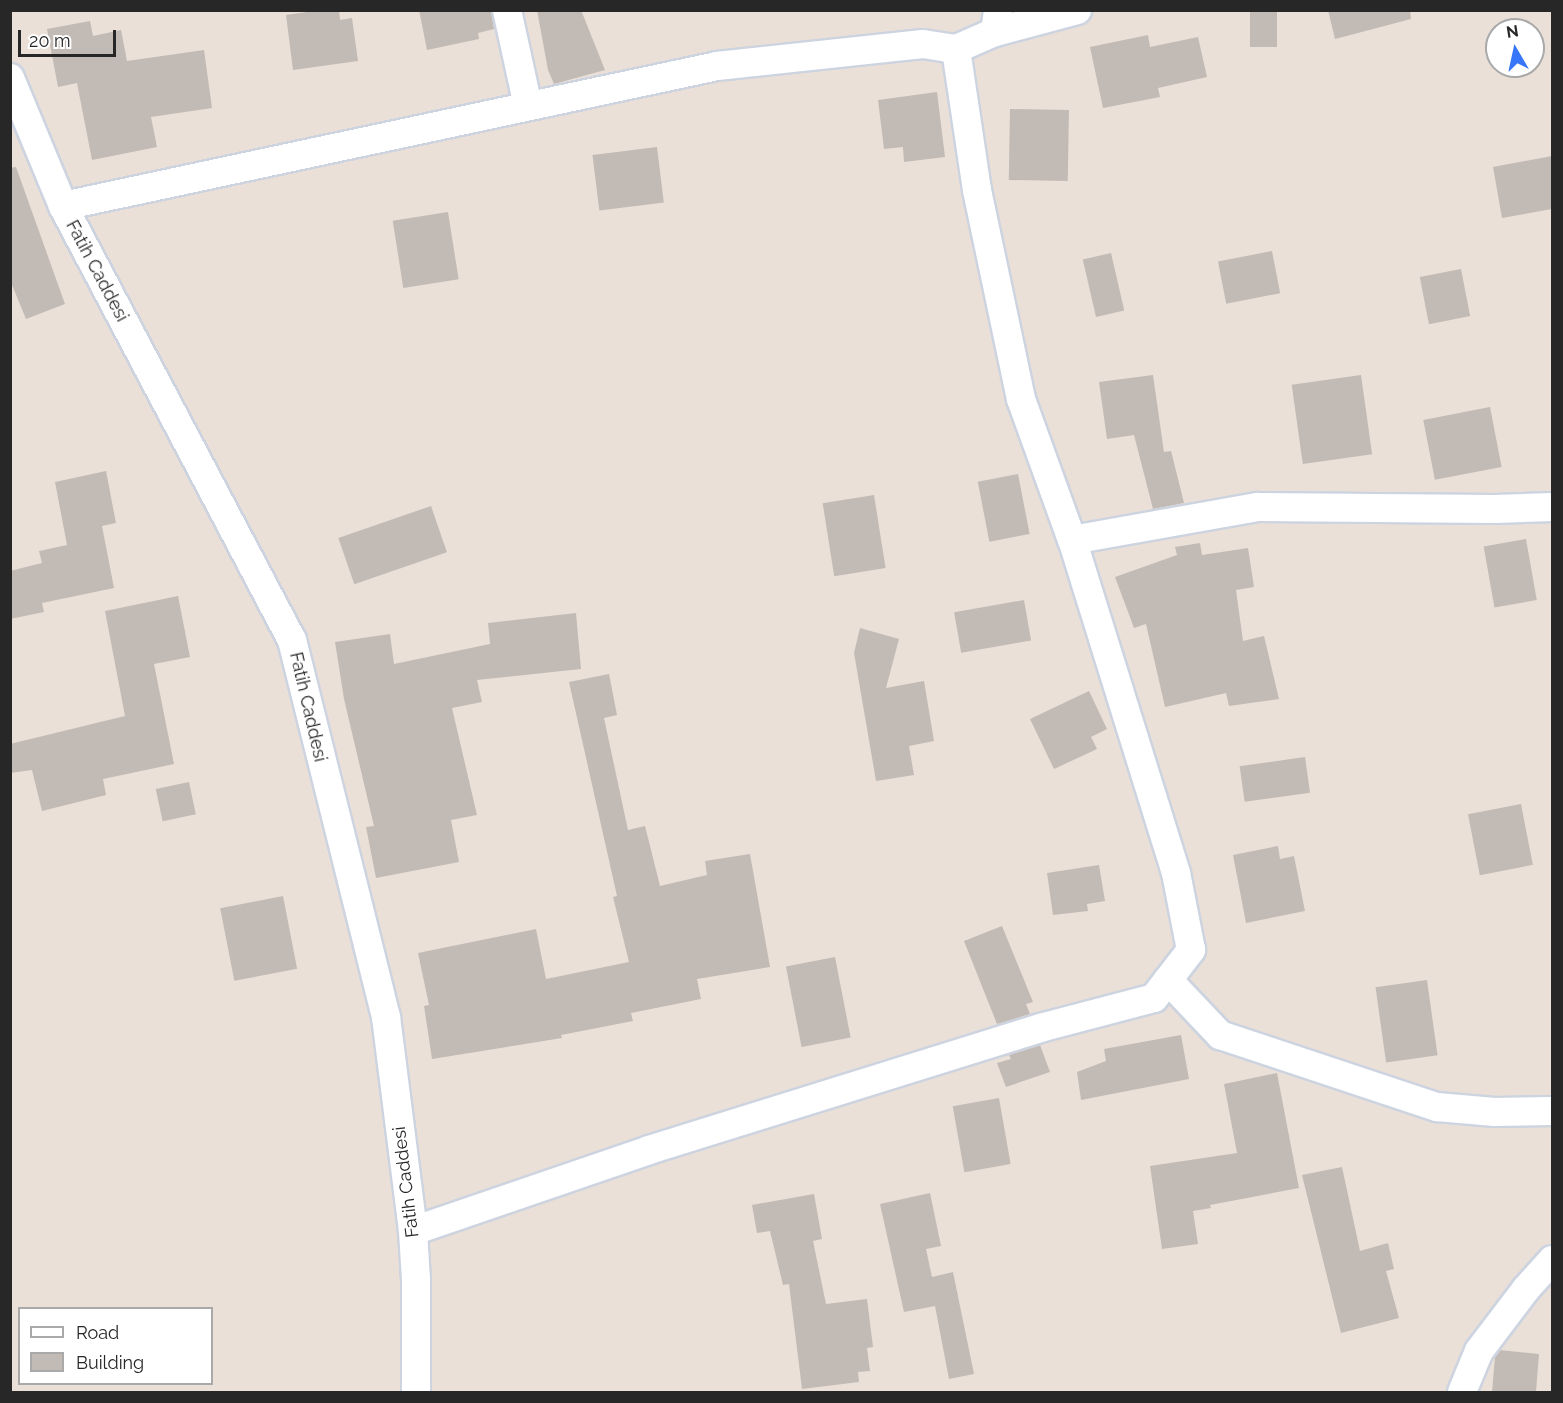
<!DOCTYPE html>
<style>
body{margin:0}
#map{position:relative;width:1563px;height:1403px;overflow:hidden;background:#eae0d8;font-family:Raleway,sans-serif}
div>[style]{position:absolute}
.building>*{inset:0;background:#c2bab5;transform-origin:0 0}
.roads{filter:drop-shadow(2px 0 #cdd4e0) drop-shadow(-2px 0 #cdd4e0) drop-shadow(0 2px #cdd4e0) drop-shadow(0 -2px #cdd4e0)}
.minor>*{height:28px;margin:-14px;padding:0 14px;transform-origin:14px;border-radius:14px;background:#fff}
span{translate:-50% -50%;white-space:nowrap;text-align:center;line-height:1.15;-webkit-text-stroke:6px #fff;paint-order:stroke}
.street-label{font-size:18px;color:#272727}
.frame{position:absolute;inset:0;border:12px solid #272727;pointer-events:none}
.legend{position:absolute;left:18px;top:1307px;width:195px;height:78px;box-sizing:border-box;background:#fff;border:2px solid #a9a9a9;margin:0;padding:8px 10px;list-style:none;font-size:18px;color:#272727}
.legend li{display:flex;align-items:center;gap:12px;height:30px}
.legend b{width:30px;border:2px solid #a9a9a9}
.north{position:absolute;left:1485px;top:18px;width:60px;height:60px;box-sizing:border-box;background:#fff;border:2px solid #a9a9a9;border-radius:50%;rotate:351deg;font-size:16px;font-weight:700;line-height:24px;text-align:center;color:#272727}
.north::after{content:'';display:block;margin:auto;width:21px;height:27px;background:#3776f8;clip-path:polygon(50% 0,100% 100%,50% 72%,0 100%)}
.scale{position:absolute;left:18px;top:30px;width:98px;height:27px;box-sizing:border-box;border:3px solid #272727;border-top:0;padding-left:8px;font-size:18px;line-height:21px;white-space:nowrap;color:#272727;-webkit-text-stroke:4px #fff;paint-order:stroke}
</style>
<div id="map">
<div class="building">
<div style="clip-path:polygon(321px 10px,339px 10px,340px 20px,352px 18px,358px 61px,293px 70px,286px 15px)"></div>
<div style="clip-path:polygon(419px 10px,491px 10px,494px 29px,478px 33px,479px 39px,427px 50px)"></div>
<div style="clip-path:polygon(537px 10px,581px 10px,605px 70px,554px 84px,548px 70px)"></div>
<div style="left:1250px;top:10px;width:27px;height:37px"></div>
<div style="clip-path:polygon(1328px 10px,1410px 10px,1411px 19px,1335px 39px)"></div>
<div style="clip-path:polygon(90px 21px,93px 36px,121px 30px,127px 61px,204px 50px,212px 108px,151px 117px,157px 147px,92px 160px,77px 83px,58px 87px,47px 29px)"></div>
<div style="clip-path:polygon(1148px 35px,1150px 47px,1198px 37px,1207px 77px,1158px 88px,1160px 97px,1103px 108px,1090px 47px)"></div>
<div style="clip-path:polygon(937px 92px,945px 157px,904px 162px,903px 147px,884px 149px,878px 100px)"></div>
<div style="left:1010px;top:109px;width:59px;height:71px;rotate:1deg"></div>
<div style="left:657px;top:147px;width:56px;height:65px;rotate:83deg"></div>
<div style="clip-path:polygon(1552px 156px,1552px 209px,1502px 218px,1493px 167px)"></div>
<div style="clip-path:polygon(16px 167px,65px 304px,26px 319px,10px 280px,10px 168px)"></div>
<div style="left:448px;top:212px;width:68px;height:56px;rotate:81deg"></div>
<div style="left:1272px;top:251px;width:43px;height:55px;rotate:79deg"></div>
<div style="left:1111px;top:253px;width:59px;height:29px;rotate:77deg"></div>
<div style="left:1461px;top:269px;width:48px;height:42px;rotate:79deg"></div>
<div style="clip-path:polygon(1153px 375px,1164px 452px,1171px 451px,1184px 503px,1153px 509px,1134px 435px,1107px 439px,1099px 382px)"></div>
<div style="left:1361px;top:375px;width:80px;height:70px;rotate:82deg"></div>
<div style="left:1490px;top:407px;width:61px;height:68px;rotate:79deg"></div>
<div style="clip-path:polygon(106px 471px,116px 523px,102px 526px,114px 588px,42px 603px,44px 612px,10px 619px,10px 571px,42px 563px,39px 551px,67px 545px,55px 482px)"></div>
<div style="left:1018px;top:474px;width:61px;height:41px;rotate:79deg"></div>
<div style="left:874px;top:495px;width:74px;height:52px;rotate:81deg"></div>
<div style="left:431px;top:506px;width:49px;height:98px;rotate:71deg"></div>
<div style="left:1526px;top:539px;width:62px;height:43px;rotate:80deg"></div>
<div style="clip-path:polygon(1200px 543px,1202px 555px,1248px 548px,1254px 587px,1236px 590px,1243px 641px,1264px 636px,1279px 699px,1229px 706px,1226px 693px,1165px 707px,1146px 624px,1134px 628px,1115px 577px,1177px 555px,1175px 547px)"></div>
<div style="clip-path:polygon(178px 596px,190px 657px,154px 664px,174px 764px,103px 779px,106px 795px,42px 811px,32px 770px,10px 773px,10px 744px,125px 716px,105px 611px)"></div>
<div style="left:1024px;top:600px;width:41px;height:71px;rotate:80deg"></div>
<div style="clip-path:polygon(576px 613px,581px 669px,477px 680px,482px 702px,452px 708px,477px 815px,451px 820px,459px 862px,376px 878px,366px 827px,374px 826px,344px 699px,335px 642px,390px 634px,394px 664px,490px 644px,488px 623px)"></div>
<div style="clip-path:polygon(860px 628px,899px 639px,886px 688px,924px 681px,934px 741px,909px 746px,914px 775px,876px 781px,854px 653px)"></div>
<div style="clip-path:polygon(609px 674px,617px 715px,604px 718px,628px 830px,645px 826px,660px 886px,707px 875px,705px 861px,750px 854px,770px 967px,697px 979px,701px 999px,631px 1013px,633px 1021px,561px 1035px,562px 1038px,432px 1059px,424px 1006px,429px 1005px,418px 953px,536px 929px,546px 979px,629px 962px,613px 897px,617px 896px,569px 682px)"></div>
<div style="clip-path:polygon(1089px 691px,1107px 729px,1091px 737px,1097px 749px,1054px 769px,1030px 719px)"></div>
<div style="left:1305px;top:757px;width:36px;height:66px;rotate:82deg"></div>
<div style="left:189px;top:782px;width:33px;height:34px;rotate:78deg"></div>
<div style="left:1521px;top:804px;width:62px;height:54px;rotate:79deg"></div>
<div style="clip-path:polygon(1278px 846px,1280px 859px,1294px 856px,1305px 911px,1246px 923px,1233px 855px)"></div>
<div style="clip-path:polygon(1099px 865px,1105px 901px,1087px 904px,1088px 911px,1053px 915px,1047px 873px)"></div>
<div style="left:283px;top:896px;width:74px;height:64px;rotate:79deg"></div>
<div style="clip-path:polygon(1002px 926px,1033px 1002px,1026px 1004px,1030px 1014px,997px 1024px,964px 941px)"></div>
<div style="left:835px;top:957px;width:82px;height:50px;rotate:79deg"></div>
<div style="left:1427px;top:980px;width:76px;height:52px;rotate:82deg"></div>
<div style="clip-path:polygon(1181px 1035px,1189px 1079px,1081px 1100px,1077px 1072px,1106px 1061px,1104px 1049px)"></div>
<div style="clip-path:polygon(1040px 1045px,1050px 1072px,1006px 1087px,997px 1063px,1011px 1059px,1009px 1055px)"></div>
<div style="clip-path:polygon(1277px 1073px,1299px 1188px,1210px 1205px,1211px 1208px,1193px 1211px,1198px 1244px,1162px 1249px,1150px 1166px,1237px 1153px,1224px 1084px)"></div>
<div style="left:999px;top:1098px;width:67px;height:47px;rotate:80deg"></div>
<div style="clip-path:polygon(1342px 1167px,1360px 1251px,1388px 1243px,1394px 1269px,1386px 1271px,1399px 1318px,1341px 1333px,1302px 1175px)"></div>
<div style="clip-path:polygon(930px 1193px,941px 1246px,926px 1249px,932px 1277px,953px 1272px,974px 1374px,949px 1379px,935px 1306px,904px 1312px,880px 1204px)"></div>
<div style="clip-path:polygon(814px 1194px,822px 1239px,813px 1241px,826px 1304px,867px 1299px,873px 1347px,867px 1348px,870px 1371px,858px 1372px,859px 1382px,802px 1389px,789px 1284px,783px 1285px,770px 1231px,757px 1233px,752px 1205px)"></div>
<div style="clip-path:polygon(1500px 1350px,1539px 1354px,1536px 1392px,1492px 1392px,1495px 1357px)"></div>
</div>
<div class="roads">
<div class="minor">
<div style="left:507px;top:10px;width:98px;rotate:77.7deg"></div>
<div style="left:995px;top:32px;width:85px;rotate:-15deg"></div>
<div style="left:10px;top:78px;width:139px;rotate:67.5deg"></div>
<div style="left:63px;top:206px;width:491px;rotate:62.2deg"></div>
<div style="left:292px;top:640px;width:389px;rotate:76deg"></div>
<div style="left:386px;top:1017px;width:216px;rotate:82.8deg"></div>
<div style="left:413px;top:1231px;width:49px;rotate:86.5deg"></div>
<div style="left:416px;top:1280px;width:112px;rotate:90deg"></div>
<div style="left:63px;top:206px;width:669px;rotate:-12.08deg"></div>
<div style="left:717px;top:66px;width:207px;rotate:-6.1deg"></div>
<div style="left:923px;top:44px;width:33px;rotate:9deg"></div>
<div style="left:956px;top:49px;width:43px;rotate:-23.6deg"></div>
<div style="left:995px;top:32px;width:22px;rotate:-82deg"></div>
<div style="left:1072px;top:540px;width:189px;rotate:-10.1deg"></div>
<div style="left:1258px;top:507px;width:237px;rotate:0.5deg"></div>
<div style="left:1495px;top:509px;width:57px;rotate:-2deg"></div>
<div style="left:1168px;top:980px;width:76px;rotate:46.6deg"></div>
<div style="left:1220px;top:1035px;width:229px;rotate:18.4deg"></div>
<div style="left:1437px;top:1107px;width:58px;rotate:4.9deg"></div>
<div style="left:1495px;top:1112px;width:57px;rotate:-1deg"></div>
<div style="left:413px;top:1231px;width:250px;rotate:-18.9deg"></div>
<div style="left:649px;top:1150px;width:410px;rotate:-17.3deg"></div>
<div style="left:1040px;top:1028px;width:118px;rotate:-14.7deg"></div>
<div style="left:1154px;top:998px;width:61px;rotate:-52.4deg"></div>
<div style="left:1191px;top:950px;width:78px;rotate:-101deg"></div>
<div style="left:1176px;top:873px;width:349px;rotate:-107.3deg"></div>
<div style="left:1072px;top:540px;width:150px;rotate:-109.9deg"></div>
<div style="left:1021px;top:399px;width:214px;rotate:-101.9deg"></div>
<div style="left:977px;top:190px;width:143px;rotate:-98.5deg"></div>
<div style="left:1462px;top:1392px;width:44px;rotate:-67.5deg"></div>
<div style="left:1479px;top:1351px;width:78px;rotate:-52.8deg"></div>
<div style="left:1526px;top:1289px;width:39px;rotate:-48deg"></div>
</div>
</div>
<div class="street-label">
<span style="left:97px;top:271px;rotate:62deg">Fatih Caddesi</span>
<span style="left:308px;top:707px;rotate:77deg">Fatih Caddesi</span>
<span style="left:406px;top:1182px;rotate:-97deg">Fatih Caddesi</span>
</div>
<div class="frame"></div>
<ul class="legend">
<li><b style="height:8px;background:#fff"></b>Road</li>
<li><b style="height:16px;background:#c2bab5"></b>Building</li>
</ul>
<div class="north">N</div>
<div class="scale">20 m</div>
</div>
